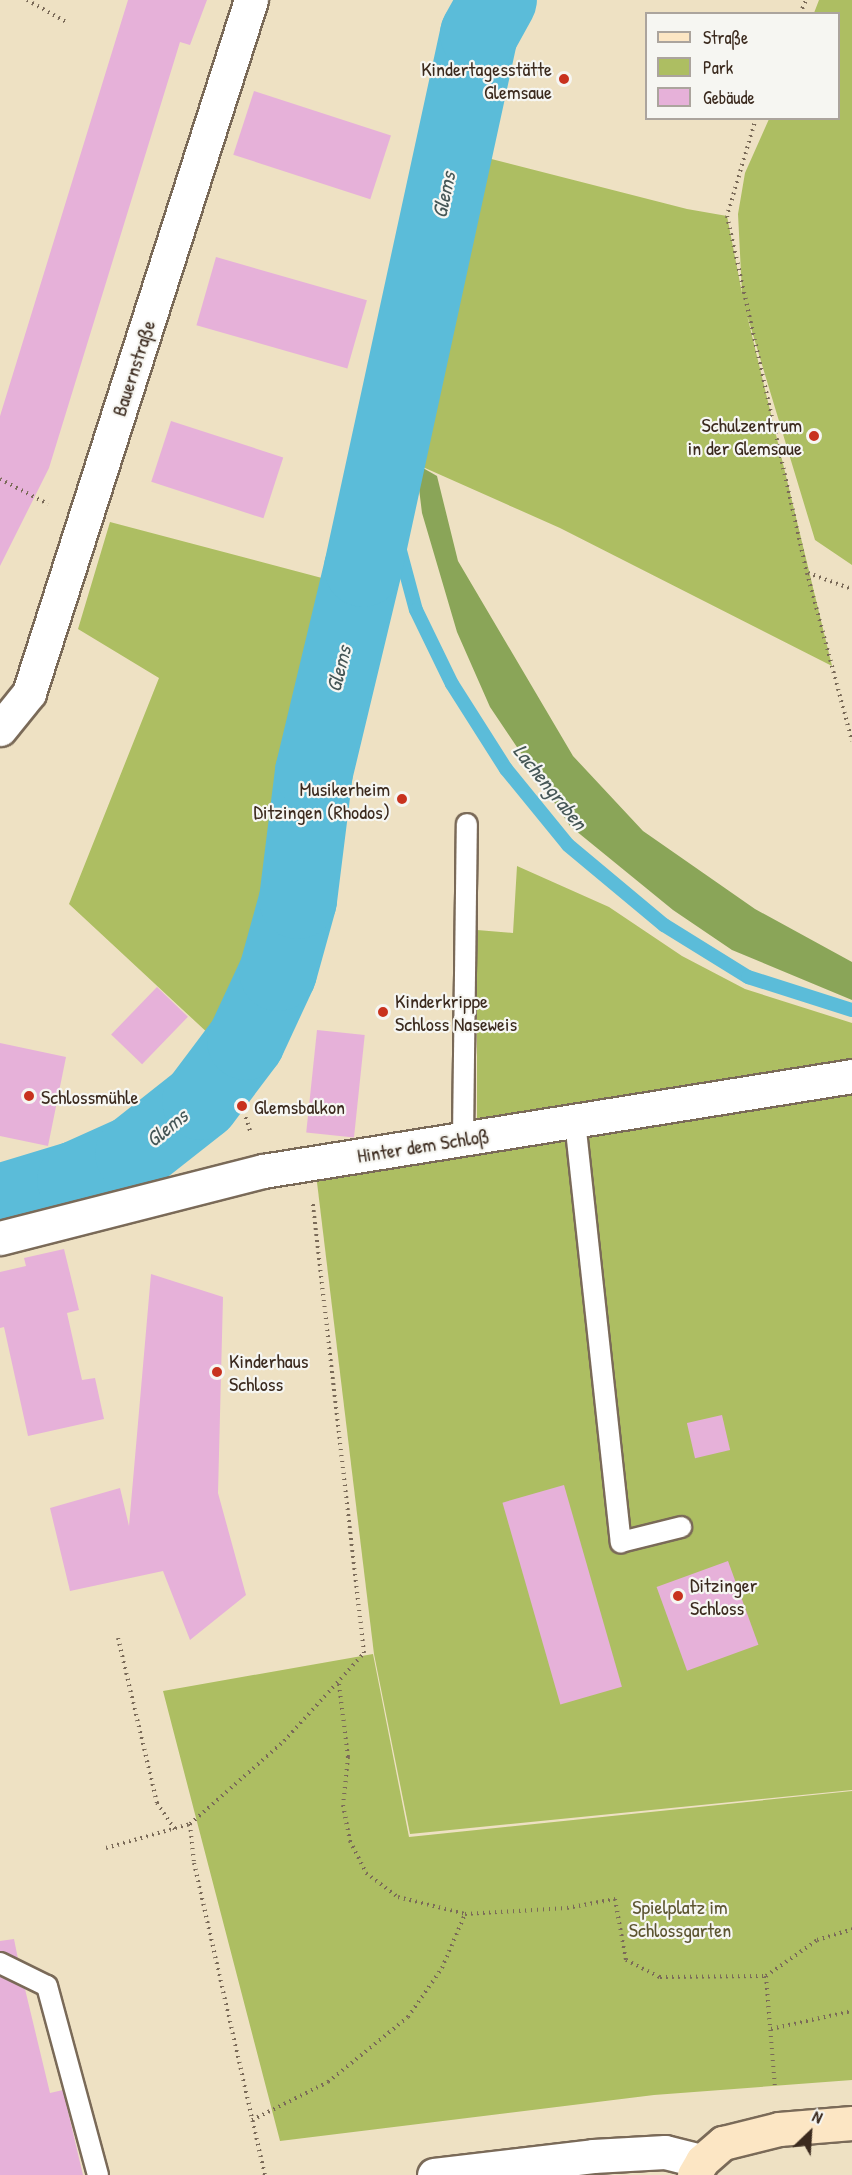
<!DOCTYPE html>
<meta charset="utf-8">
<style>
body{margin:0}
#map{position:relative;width:852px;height:2175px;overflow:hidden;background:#eee1c3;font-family:"Patrick Hand",sans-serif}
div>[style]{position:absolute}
.green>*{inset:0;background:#adbe62}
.forest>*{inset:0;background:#8aa558}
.stream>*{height:14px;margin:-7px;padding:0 7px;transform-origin:7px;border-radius:7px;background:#5bbcd9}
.river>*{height:78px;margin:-39px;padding:0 39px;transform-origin:39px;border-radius:39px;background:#5bbcd9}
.building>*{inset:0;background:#e6b1d9;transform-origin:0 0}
.path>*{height:4px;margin-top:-2px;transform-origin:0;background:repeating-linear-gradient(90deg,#7a6a58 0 1.5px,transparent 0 6px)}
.roads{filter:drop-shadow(2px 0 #7a6a58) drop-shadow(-2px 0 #7a6a58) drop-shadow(0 2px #7a6a58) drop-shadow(0 -2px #7a6a58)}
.service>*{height:20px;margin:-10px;padding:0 10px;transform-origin:10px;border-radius:10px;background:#fff}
.minor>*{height:33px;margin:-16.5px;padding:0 16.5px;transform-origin:16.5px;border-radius:16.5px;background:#fff}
.tertiary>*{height:33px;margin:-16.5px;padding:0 16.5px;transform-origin:16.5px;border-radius:16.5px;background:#fff}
.secondary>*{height:33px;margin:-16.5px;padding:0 16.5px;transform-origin:16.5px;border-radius:16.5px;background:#fce6c4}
.dots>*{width:16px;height:16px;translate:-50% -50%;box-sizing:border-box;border:3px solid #f6f6f2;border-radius:50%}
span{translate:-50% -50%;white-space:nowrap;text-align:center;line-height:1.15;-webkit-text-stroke:4.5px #f6f6f2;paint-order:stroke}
.poi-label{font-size:20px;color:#3b2a1e}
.right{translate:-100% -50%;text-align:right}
.left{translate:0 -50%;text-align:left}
.street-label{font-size:20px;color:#3b2a1e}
.park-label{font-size:20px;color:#5d5632}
.water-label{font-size:21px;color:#455656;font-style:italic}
.legend{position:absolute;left:645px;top:12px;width:195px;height:108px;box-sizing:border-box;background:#f6f6f2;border:2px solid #aba49d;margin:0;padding:8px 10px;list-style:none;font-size:18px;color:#3b2a1e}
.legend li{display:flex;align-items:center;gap:12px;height:30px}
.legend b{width:30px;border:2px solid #aba49d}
.north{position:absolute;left:780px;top:2103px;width:60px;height:60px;-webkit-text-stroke:4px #f6f6f2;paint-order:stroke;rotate:25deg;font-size:16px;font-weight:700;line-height:24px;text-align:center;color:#3b2a1e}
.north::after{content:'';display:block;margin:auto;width:21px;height:27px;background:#3b2a1e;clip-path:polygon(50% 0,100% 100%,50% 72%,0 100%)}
</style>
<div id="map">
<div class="green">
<div style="clip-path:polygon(476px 0,499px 0,479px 35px,387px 449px,391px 517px,363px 678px,304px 958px,287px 1005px,265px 996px,225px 1049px,69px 904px,159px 678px,78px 629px,110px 522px,337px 582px,366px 439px,461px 30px)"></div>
<div style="clip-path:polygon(819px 0,852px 0,852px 565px,815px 540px,747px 315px,832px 666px,560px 528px,416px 464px,422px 359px,464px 152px,687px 209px,727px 216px,742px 293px,738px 214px,745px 173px,769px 119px,838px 118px,838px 14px,814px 13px)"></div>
<div style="clip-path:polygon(517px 866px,609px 907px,682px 956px,745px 989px,852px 1023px,852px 1068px,477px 1123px,477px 930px,513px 933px)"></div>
<div style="clip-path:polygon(852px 1091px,852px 1790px,410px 1834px,374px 1654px,316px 1174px)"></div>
<div style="clip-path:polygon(373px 1654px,409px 1837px,852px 1791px,852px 2080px,654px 2095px,280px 2141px,163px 1691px)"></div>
</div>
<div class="forest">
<div style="clip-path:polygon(416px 464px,437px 476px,458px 561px,573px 756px,643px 831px,755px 909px,852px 962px,852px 1000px,732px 950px,673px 910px,570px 826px,490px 707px,457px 632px,422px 513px)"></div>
</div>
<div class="stream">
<div style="left:387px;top:449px;width:68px;rotate:86.6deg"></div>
<div style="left:391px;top:517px;width:96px;rotate:75deg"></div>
<div style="left:416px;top:610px;width:82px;rotate:64.1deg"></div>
<div style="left:452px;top:684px;width:101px;rotate:57.6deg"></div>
<div style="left:506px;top:769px;width:98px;rotate:50.8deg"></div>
<div style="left:568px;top:845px;width:125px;rotate:39.8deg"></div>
<div style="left:664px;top:925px;width:99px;rotate:31.8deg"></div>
<div style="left:748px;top:977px;width:109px;rotate:17.6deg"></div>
</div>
<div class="river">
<div style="left:0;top:1203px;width:79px;rotate:-16.8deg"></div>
<div style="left:76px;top:1180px;width:64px;rotate:-24.1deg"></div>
<div style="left:134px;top:1154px;width:85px;rotate:-38.3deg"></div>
<div style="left:201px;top:1101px;width:75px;rotate:-53.1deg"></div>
<div style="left:246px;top:1041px;width:76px;rotate:-65.1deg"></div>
<div style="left:278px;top:972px;width:75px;rotate:-74.5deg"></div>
<div style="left:298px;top:900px;width:129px;rotate:-82.9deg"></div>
<div style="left:314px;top:772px;width:210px;rotate:-76.5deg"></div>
<div style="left:363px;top:568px;width:546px;rotate:-77.74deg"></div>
<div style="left:479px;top:34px;width:39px;rotate:-61deg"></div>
</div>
<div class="building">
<div style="clip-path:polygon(128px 0,207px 0,190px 45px,180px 42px,49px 468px,0 566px,0 416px)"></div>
<div style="left:254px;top:91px;width:144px;height:67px;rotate:18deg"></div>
<div style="left:216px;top:257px;width:157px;height:71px;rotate:16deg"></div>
<div style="left:171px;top:421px;width:118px;height:64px;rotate:18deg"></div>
<div style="left:157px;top:987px;width:43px;height:66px;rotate:44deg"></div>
<div style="left:317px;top:1030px;width:48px;height:103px;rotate:6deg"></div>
<div style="clip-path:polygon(0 1043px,66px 1057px,48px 1146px,0 1136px)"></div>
<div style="clip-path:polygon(64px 1249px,79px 1310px,67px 1313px,82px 1380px,95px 1378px,104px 1419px,28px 1436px,4px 1327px,0 1328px,0 1272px,26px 1266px,24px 1258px)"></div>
<div style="clip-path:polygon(151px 1274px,223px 1297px,218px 1493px,246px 1595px,190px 1640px,163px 1571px,70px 1591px,50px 1508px,120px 1488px,129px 1526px)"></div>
<div style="left:722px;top:1415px;width:36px;height:36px;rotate:77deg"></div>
<div style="left:564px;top:1485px;width:210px;height:64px;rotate:74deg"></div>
<div style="left:728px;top:1561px;width:89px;height:76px;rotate:70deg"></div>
<div style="clip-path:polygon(14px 1939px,18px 1959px,0 1951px,0 1941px)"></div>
<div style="clip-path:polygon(0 1976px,25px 1989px,50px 2093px,63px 2090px,83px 2175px,0 2175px)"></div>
</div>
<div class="path">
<div style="left:27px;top:0;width:47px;rotate:29.3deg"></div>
<div style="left:800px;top:14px;width:15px;rotate:-67deg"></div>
<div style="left:756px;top:118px;width:102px;rotate:106.5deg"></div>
<div style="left:727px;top:216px;width:366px;rotate:77.4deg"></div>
<div style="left:807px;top:573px;width:174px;rotate:75deg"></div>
<div style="left:0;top:479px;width:54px;rotate:27.5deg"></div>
<div style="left:808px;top:573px;width:47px;rotate:20deg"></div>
<div style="left:242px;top:1106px;width:29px;rotate:72deg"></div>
<div style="left:118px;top:1638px;width:170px;rotate:76.7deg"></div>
<div style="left:157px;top:1803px;width:34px;rotate:56deg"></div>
<div style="left:339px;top:1684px;width:74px;rotate:83deg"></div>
<div style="left:348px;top:1757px;width:48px;rotate:95.9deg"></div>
<div style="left:343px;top:1805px;width:37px;rotate:79deg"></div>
<div style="left:350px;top:1841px;width:36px;rotate:63deg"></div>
<div style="left:366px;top:1873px;width:40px;rotate:37deg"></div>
<div style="left:398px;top:1897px;width:69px;rotate:14.2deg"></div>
<div style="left:465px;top:1914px;width:102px;rotate:-3.4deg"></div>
<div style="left:567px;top:1908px;width:49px;rotate:-10.6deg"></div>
<div style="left:615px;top:1899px;width:62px;rotate:79.8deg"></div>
<div style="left:626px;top:1960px;width:38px;rotate:27deg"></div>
<div style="left:660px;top:1977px;width:106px;rotate:-0.5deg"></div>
<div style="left:766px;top:1976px;width:62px;rotate:-35.2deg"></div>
<div style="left:817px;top:1940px;width:37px;rotate:-17deg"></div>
<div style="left:190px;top:1824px;width:39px;rotate:84deg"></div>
<div style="left:194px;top:1863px;width:320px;rotate:77.2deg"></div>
<div style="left:106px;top:1848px;width:87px;rotate:-15.9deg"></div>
<div style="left:190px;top:1824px;width:125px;rotate:-41.4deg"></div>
<div style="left:284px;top:1741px;width:119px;rotate:-47.7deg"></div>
<div style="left:364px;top:1653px;width:454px;rotate:-96.5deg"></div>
<div style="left:766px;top:1976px;width:113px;rotate:85.4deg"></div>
<div style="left:771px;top:2029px;width:83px;rotate:-12.5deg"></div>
<div style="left:252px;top:2120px;width:85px;rotate:-26.6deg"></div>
<div style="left:328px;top:2082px;width:103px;rotate:-39.1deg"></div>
<div style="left:408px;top:2017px;width:60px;rotate:-55.2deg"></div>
<div style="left:442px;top:1968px;width:59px;rotate:-66.9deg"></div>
</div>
<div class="roads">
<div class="service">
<div style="left:575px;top:1121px;width:424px;rotate:83.8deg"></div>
<div style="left:621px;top:1542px;width:62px;rotate:-14deg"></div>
<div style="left:463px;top:1138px;width:314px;rotate:-89.3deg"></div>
<div style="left:0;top:1963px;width:52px;rotate:26.1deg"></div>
<div style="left:47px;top:1986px;width:196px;rotate:74.9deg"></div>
</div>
<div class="minor">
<div style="left:0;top:729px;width:46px;rotate:-51.1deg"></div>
<div style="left:29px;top:693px;width:728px;rotate:-72.24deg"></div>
<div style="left:0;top:1238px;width:271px;rotate:-14.3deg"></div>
<div style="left:263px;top:1171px;width:597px;rotate:-9.16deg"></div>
</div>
<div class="tertiary">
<div style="left:434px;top:2175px;width:160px;rotate:-6.8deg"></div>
<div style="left:593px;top:2156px;width:72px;rotate:-3.2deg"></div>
<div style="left:665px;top:2152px;width:38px;rotate:14deg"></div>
</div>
<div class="secondary">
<div style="left:694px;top:2175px;width:16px;rotate:-60deg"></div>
<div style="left:702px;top:2161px;width:28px;rotate:-41deg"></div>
<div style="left:723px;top:2143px;width:58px;rotate:-14deg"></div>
<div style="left:779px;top:2129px;width:73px;rotate:-4.7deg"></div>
</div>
</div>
<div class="dots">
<div style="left:564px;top:79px;background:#c8321e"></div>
<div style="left:814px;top:436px;background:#c8321e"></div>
<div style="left:402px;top:799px;background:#c8321e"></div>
<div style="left:383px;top:1012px;background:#c8321e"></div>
<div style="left:29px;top:1096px;background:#c8321e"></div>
<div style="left:242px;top:1106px;background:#c8321e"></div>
<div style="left:217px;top:1372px;background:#c8321e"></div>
<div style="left:678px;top:1596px;background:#c8321e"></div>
</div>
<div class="poi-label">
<span class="right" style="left:552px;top:80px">Kindertagesstätte<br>Glemsaue</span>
<span class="right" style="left:802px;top:436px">Schulzentrum<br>in der Glemsaue</span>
<span class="right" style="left:390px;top:800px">Musikerheim<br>Ditzingen (Rhodos)</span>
<span class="left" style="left:395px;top:1012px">Kinderkrippe<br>Schloss Naseweis</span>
<span class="left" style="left:41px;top:1096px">Schlossmühle</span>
<span class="left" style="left:254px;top:1106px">Glemsbalkon</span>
<span class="left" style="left:229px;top:1372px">Kinderhaus<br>Schloss</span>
<span class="left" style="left:690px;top:1596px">Ditzinger<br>Schloss</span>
</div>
<div class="street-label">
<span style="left:133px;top:368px;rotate:-72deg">Bauernstraße</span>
<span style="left:423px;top:1145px;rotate:-9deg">Hinter dem Schloß</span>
</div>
<div class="park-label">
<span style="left:680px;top:1918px">Spielplatz im<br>Schlossgarten</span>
</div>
<div class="water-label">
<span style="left:444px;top:195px;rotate:-78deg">Glems</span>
<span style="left:339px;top:669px;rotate:-76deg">Glems</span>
<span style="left:550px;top:787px;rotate:51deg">Lachengraben</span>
<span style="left:167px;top:1128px;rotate:-39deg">Glems</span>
</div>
<ul class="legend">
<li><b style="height:8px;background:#fce6c4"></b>Straße</li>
<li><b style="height:16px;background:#adbe62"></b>Park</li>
<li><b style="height:16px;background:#e6b1d9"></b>Gebäude</li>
</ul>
<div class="north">N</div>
</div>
